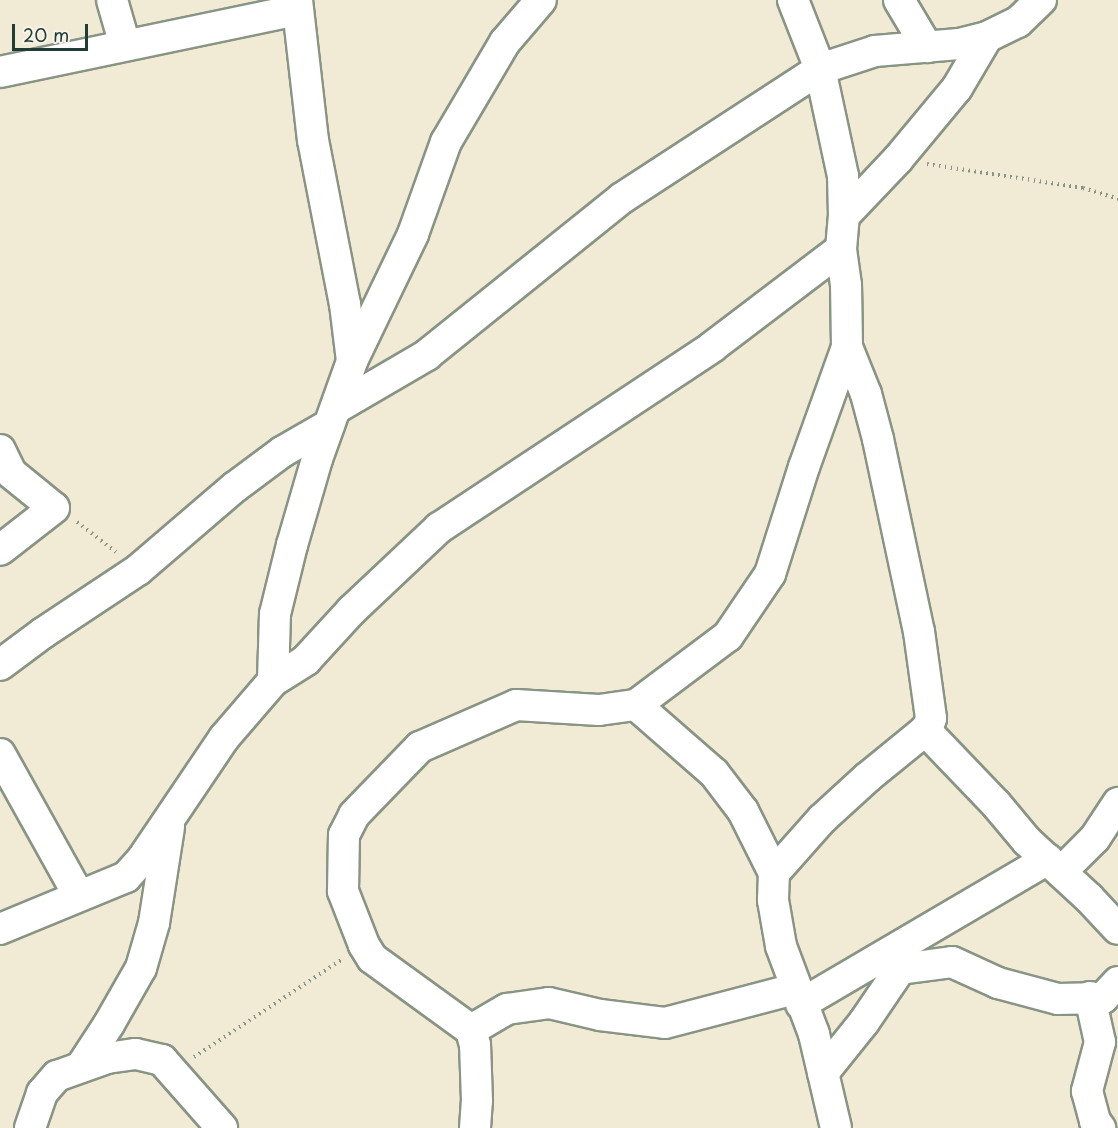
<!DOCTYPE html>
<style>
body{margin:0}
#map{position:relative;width:1118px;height:1128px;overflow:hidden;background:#f1ead4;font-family:"Playpen Sans",sans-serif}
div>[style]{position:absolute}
.path>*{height:4px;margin-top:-2px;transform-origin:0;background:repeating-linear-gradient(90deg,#889484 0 1.5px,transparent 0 6px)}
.roads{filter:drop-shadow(2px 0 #889484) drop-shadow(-2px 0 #889484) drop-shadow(0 2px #889484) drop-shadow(0 -2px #889484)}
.minor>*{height:30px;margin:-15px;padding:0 15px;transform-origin:15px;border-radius:15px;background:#fff}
span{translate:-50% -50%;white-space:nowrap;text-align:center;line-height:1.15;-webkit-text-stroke:6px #f7f3e8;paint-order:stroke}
.scale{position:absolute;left:12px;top:24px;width:76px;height:27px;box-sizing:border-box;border:3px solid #1f3d34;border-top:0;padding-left:8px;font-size:18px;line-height:21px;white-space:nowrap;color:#1f3d34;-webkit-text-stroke:4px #f7f3e8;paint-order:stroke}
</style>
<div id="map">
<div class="path">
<div style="left:927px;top:164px;width:158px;rotate:8.7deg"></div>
<div style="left:1083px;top:188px;width:37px;rotate:17deg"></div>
<div style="left:77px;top:522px;width:49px;rotate:37.6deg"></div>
<div style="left:194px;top:1057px;width:176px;rotate:-33.4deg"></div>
</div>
<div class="roads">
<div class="minor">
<div style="left:112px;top:0;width:47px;rotate:73.9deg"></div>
<div style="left:297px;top:0;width:141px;rotate:83.5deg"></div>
<div style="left:313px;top:140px;width:167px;rotate:79deg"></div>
<div style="left:345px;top:304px;width:57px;rotate:83deg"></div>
<div style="left:793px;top:0;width:74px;rotate:68.6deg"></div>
<div style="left:820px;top:69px;width:58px;rotate:-18.1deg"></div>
<div style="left:875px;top:51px;width:84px;rotate:-4.8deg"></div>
<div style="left:959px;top:44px;width:29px;rotate:-14deg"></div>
<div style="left:987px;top:37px;width:34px;rotate:-26deg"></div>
<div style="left:1018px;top:22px;width:32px;rotate:-44deg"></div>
<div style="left:899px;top:0;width:55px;rotate:59.2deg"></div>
<div style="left:0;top:72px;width:304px;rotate:-11.8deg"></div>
<div style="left:844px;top:216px;width:79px;rotate:-46.5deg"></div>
<div style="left:898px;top:159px;width:92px;rotate:-50.3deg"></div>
<div style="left:957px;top:88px;width:59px;rotate:-59.5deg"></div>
<div style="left:0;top:450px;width:25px;rotate:64deg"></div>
<div style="left:11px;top:473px;width:55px;rotate:39.1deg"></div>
<div style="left:54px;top:508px;width:68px;rotate:142.1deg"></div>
<div style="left:0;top:665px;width:54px;rotate:-36.7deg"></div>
<div style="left:43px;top:633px;width:114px;rotate:-33.6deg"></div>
<div style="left:138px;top:570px;width:128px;rotate:-40.6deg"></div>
<div style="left:235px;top:487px;width:59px;rotate:-36.7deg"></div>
<div style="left:282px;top:452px;width:54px;rotate:-29.9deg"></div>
<div style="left:273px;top:681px;width:67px;rotate:-88.3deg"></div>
<div style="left:275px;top:614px;width:71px;rotate:-76.2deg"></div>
<div style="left:292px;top:545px;width:90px;rotate:-73.8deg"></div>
<div style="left:317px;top:459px;width:104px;rotate:-70.3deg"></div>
<div style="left:352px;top:361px;width:141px;rotate:-64.3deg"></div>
<div style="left:413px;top:234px;width:98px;rotate:-70.3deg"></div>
<div style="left:446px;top:142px;width:116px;rotate:-59.5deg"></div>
<div style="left:505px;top:42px;width:55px;rotate:-49.4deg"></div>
<div style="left:636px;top:705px;width:103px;rotate:41.1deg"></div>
<div style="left:714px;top:773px;width:48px;rotate:52.7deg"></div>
<div style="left:743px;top:811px;width:69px;rotate:63.4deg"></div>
<div style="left:925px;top:730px;width:103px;rotate:46.2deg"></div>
<div style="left:996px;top:804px;width:48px;rotate:50deg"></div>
<div style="left:1027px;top:841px;width:84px;rotate:42.6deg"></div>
<div style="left:1089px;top:898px;width:42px;rotate:46.9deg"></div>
<div style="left:0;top:754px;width:162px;rotate:60.9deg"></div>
<div style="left:1061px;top:872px;width:48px;rotate:-45deg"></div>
<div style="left:1095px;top:838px;width:42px;rotate:-56.7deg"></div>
<div style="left:0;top:929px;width:136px;rotate:-22.4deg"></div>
<div style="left:126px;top:877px;width:25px;rotate:-48deg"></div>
<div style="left:143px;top:858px;width:145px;rotate:-56deg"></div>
<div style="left:224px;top:738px;width:75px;rotate:-49.3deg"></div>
<div style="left:273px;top:681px;width:39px;rotate:-32deg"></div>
<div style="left:306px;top:660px;width:68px;rotate:-47.4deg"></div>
<div style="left:352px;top:610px;width:120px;rotate:-43.3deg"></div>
<div style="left:439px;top:528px;width:328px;rotate:-33.5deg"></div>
<div style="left:712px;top:347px;width:162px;rotate:-37.2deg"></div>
<div style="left:841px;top:249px;width:33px;rotate:-85deg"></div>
<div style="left:844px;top:216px;width:40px;rotate:-91.4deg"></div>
<div style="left:843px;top:176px;width:109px;rotate:-102.1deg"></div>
<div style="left:820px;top:69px;width:236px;rotate:146.9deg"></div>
<div style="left:622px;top:198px;width:250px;rotate:141.2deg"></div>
<div style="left:427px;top:355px;width:103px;rotate:149.7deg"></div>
<div style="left:1090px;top:997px;width:46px;rotate:77.5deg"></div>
<div style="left:1100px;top:1042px;width:51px;rotate:104.9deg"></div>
<div style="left:1087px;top:1091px;width:31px;rotate:75deg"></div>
<div style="left:1095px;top:1121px;width:9px;rotate:54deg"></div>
<div style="left:801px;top:1004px;width:286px;rotate:-30.4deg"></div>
<div style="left:471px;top:1030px;width:42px;rotate:-30.3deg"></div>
<div style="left:507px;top:1009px;width:42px;rotate:-8.1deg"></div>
<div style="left:549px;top:1003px;width:52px;rotate:13.2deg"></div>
<div style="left:600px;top:1015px;width:65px;rotate:7deg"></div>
<div style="left:665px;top:1023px;width:134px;rotate:-14.7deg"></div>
<div style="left:81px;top:1067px;width:51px;rotate:-56.9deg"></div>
<div style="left:109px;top:1024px;width:64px;rotate:-60.3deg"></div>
<div style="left:141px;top:968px;width:47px;rotate:-73.9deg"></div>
<div style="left:154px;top:923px;width:97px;rotate:-81.1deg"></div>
<div style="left:823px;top:1073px;width:65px;rotate:-51.2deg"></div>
<div style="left:864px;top:1022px;width:64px;rotate:-55.8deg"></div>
<div style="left:900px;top:969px;width:52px;rotate:-7.7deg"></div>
<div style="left:952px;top:962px;width:51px;rotate:24.5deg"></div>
<div style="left:998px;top:983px;width:62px;rotate:14.9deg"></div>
<div style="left:1058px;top:999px;width:45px;rotate:-1.3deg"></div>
<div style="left:1103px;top:998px;width:22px;rotate:-47deg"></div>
<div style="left:30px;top:1128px;width:37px;rotate:-71deg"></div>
<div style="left:42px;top:1093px;width:23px;rotate:-49deg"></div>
<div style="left:57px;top:1076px;width:53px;rotate:-19.8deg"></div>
<div style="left:107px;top:1058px;width:29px;rotate:-8deg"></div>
<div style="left:136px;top:1054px;width:27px;rotate:13deg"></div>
<div style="left:162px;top:1060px;width:91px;rotate:48.6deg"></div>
<div style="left:475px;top:1128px;width:27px;rotate:-86deg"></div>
<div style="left:477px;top:1101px;width:56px;rotate:-92deg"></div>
<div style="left:475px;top:1045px;width:16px;rotate:-105deg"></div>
<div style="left:471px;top:1030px;width:122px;rotate:-144deg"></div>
<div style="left:372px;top:958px;width:15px;rotate:-122deg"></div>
<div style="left:364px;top:945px;width:58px;rotate:-111.3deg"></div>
<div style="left:343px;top:891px;width:56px;rotate:-89deg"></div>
<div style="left:344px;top:835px;width:22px;rotate:-63deg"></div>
<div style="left:354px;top:815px;width:95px;rotate:-45.9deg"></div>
<div style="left:420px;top:747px;width:105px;rotate:-23.6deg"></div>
<div style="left:516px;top:705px;width:83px;rotate:3.4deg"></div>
<div style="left:599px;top:710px;width:37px;rotate:-8deg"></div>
<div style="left:636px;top:705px;width:115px;rotate:-36.9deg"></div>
<div style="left:728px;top:636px;width:75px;rotate:-55.9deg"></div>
<div style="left:770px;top:574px;width:112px;rotate:-72.4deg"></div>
<div style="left:804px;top:467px;width:127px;rotate:-70.3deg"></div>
<div style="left:847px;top:347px;width:62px;rotate:-90.9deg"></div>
<div style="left:846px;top:285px;width:36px;rotate:-98deg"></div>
<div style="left:836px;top:1128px;width:97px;rotate:-103.2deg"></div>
<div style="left:814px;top:1034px;width:94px;rotate:-110.6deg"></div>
<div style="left:781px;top:946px;width:47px;rotate:-99.9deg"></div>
<div style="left:773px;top:900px;width:27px;rotate:-88deg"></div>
<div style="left:774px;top:873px;width:72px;rotate:-48.4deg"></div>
<div style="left:822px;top:819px;width:62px;rotate:-42.4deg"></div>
<div style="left:868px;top:777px;width:77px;rotate:-39.2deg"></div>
<div style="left:928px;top:728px;width:10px;rotate:-73deg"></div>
<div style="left:931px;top:718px;width:87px;rotate:-97.9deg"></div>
<div style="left:919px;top:632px;width:197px;rotate:-102deg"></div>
<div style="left:878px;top:439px;width:47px;rotate:-104.9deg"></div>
<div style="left:866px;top:394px;width:51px;rotate:-112deg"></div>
</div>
</div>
<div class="scale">20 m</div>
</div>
